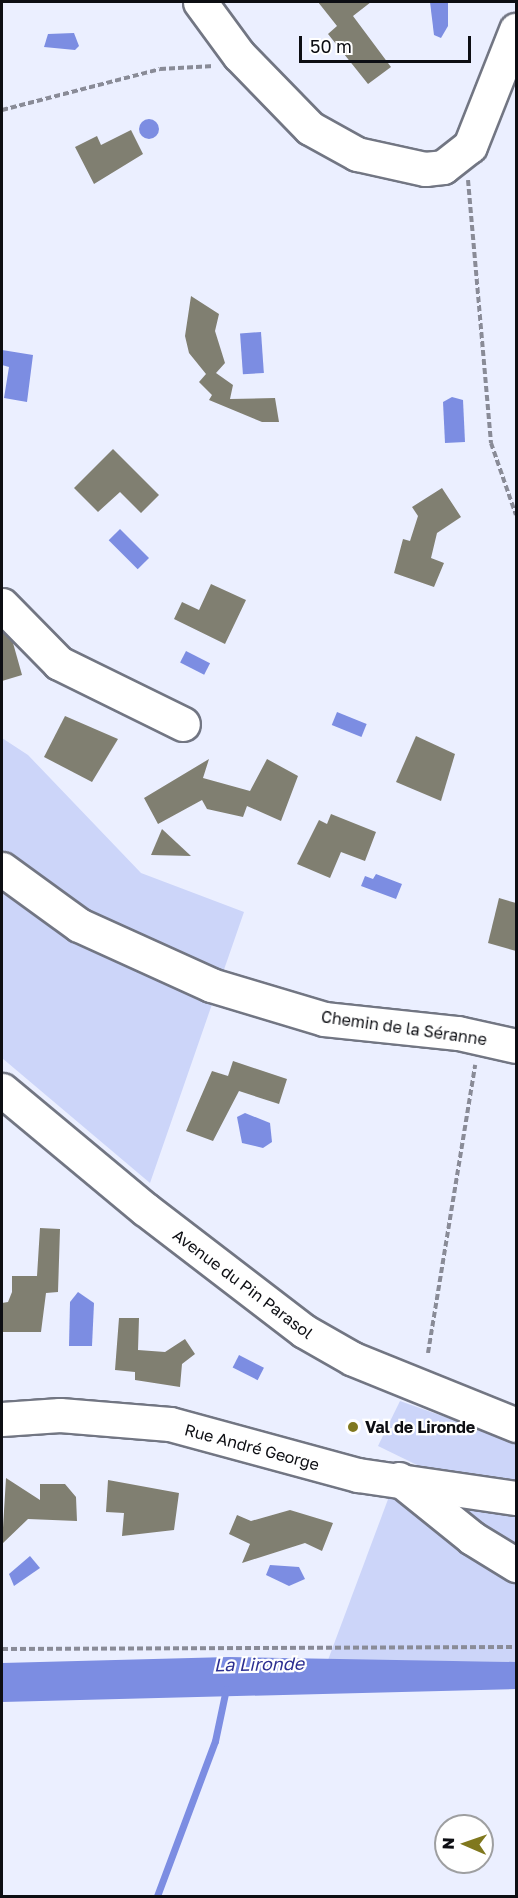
<!DOCTYPE html>
<meta charset="utf-8">
<style>
body{margin:0}
#map{position:relative;width:518px;height:1898px;overflow:hidden;background:#ebefff;font-family:"Golos Text",sans-serif}
div>[style]{position:absolute}
.green>*{inset:0;background:#ccd5f9}
.water>*{inset:0;background:#7c8de2;transform-origin:0 0}
.round{border-radius:50%}
.stream>*{height:7px;margin:-3.5px;padding:0 3.5px;transform-origin:3.5px;border-radius:3.5px;background:#7c8de2}
.building>*{inset:0;background:#807f71}
.path>*{height:4px;margin-top:-2px;transform-origin:0;background:repeating-linear-gradient(90deg,#898b97 0 6px,transparent 0 9px)}
.roads{filter:drop-shadow(2px 0 #727683) drop-shadow(-2px 0 #727683) drop-shadow(0 2px #727683) drop-shadow(0 -2px #727683)}
.minor>*{height:33px;margin:-16.5px;padding:0 16.5px;transform-origin:16.5px;border-radius:16.5px;background:#fff}
.dots>*{width:16px;height:16px;translate:-50% -50%;box-sizing:border-box;border:3px solid #fff;border-radius:50%}
span{translate:-50% -50%;white-space:nowrap;text-align:center;line-height:1.15;-webkit-text-stroke:4.5px #fff;paint-order:stroke}
.street-label{font-size:16px;color:#0d0e13}
.poi-label{font-size:16px;color:#0d0e13;font-weight:700}
.left{translate:0 -50%;text-align:left}
.water-label{font-size:18px;color:#2c2f91;font-style:italic}
.frame{position:absolute;inset:0;border:3px solid #0d0e13;pointer-events:none}
.north{position:absolute;left:434px;top:1814px;width:60px;height:60px;box-sizing:border-box;background:#fff;border:2px solid #9e9fa1;border-radius:50%;rotate:272deg;font-size:16px;font-weight:700;line-height:24px;text-align:center;color:#0d0e13}
.north::after{content:'';display:block;margin:auto;width:21px;height:27px;background:#80781e;clip-path:polygon(50% 0,100% 100%,50% 72%,0 100%)}
.scale{position:absolute;left:299px;top:36px;width:172px;height:27px;box-sizing:border-box;border:3px solid #0d0e13;border-top:0;padding-left:8px;font-size:18px;line-height:21px;white-space:nowrap;color:#0d0e13;-webkit-text-stroke:4px #fff;paint-order:stroke}
</style>
<div id="map">
<div class="green">
<div style="clip-path:polygon(2px 738px,28px 755px,141px 873px,244px 912px,150px 1183px,2px 1058px)"></div>
<div style="clip-path:polygon(400px 1401px,516px 1442px,516px 1488px,417px 1465px,378px 1446px)"></div>
<div style="clip-path:polygon(390px 1494px,516px 1578px,516px 1662px,328px 1660px)"></div>
<div style="clip-path:polygon(466px 1505px,516px 1511px,516px 1554px,464px 1513px)"></div>
</div>
<div class="water">
<div style="clip-path:polygon(430px 2px,448px 2px,448px 26px,441px 38px,434px 35px)"></div>
<div style="clip-path:polygon(74px 33px,79px 46px,75px 50px,44px 47px,48px 34px)"></div>
<div class="round" style="left:139px;top:119px;width:20px;height:20px"></div>
<div style="left:261px;top:332px;width:41px;height:21px;rotate:86deg"></div>
<div style="clip-path:polygon(2px 350px,33px 355px,27px 402px,4px 398px,9px 367px,2px 365px)"></div>
<div style="clip-path:polygon(452px 397px,463px 400px,465px 442px,445px 443px,443px 402px)"></div>
<div style="left:120px;top:529px;width:41px;height:16px;rotate:45deg"></div>
<div style="left:186px;top:651px;width:27px;height:13px;rotate:27deg"></div>
<div style="left:337px;top:712px;width:32px;height:14px;rotate:22deg"></div>
<div style="clip-path:polygon(376px 874px,402px 884px,396px 899px,361px 886px,365px 876px,373px 879px)"></div>
<div style="clip-path:polygon(245px 1113px,270px 1123px,272px 1142px,263px 1148px,242px 1143px,237px 1117px)"></div>
<div style="clip-path:polygon(78px 1292px,94px 1303px,92px 1346px,69px 1346px,70px 1302px)"></div>
<div style="left:239px;top:1355px;width:28px;height:14px;rotate:27deg"></div>
<div style="clip-path:polygon(30px 1556px,40px 1568px,14px 1586px,9px 1574px)"></div>
<div style="clip-path:polygon(270px 1565px,299px 1567px,305px 1579px,289px 1586px,266px 1575px)"></div>
<div style="clip-path:polygon(229px 1657px,516px 1662px,516px 1689px,2px 1702px,2px 1663px)"></div>
</div>
<div class="stream">
<div style="left:157px;top:1896px;width:165px;rotate:-69.5deg"></div>
<div style="left:215px;top:1741px;width:53px;rotate:-78.1deg"></div>
</div>
<div class="building">
<div style="clip-path:polygon(318px 2px,371px 2px,353px 16px,391px 67px,368px 84px,328px 34px,337px 26px)"></div>
<div style="clip-path:polygon(131px 130px,143px 154px,94px 184px,75px 147px,97px 136px,101px 145px)"></div>
<div style="clip-path:polygon(191px 296px,219px 314px,215px 331px,225px 363px,216px 373px,233px 385px,230px 399px,275px 398px,279px 422px,262px 422px,209px 400px,212px 395px,199px 382px,206px 374px,189px 353px,185px 336px)"></div>
<div style="clip-path:polygon(113px 449px,159px 495px,141px 513px,120px 492px,98px 512px,74px 488px)"></div>
<div style="clip-path:polygon(442px 488px,461px 517px,437px 533px,431px 558px,444px 563px,434px 587px,394px 573px,403px 539px,410px 541px,418px 516px,412px 507px)"></div>
<div style="clip-path:polygon(211px 584px,246px 600px,225px 644px,174px 619px,182px 602px,199px 610px)"></div>
<div style="clip-path:polygon(2px 631px,13px 643px,22px 675px,2px 681px)"></div>
<div style="clip-path:polygon(65px 716px,118px 739px,92px 782px,44px 757px)"></div>
<div style="clip-path:polygon(416px 736px,455px 754px,441px 801px,396px 782px)"></div>
<div style="clip-path:polygon(209px 759px,203px 778px,250px 791px,267px 759px,298px 776px,281px 821px,247px 806px,243px 817px,207px 809px,202px 800px,158px 824px,144px 798px)"></div>
<div style="clip-path:polygon(331px 814px,376px 832px,365px 861px,341px 852px,330px 878px,297px 864px,319px 820px,327px 824px)"></div>
<div style="clip-path:polygon(162px 829px,191px 856px,151px 855px)"></div>
<div style="clip-path:polygon(499px 898px,516px 903px,516px 951px,488px 943px)"></div>
<div style="clip-path:polygon(233px 1061px,287px 1079px,279px 1104px,239px 1091px,213px 1141px,186px 1131px,212px 1071px,228px 1076px)"></div>
<div style="clip-path:polygon(40px 1228px,60px 1229px,58px 1292px,46px 1293px,41px 1332px,2px 1332px,2px 1303px,8px 1302px,12px 1292px,12px 1276px,37px 1276px)"></div>
<div style="clip-path:polygon(119px 1318px,139px 1318px,138px 1350px,165px 1352px,185px 1339px,195px 1354px,182px 1364px,180px 1387px,135px 1380px,135px 1372px,115px 1370px)"></div>
<div style="clip-path:polygon(6px 1478px,40px 1500px,40px 1484px,65px 1484px,76px 1497px,77px 1521px,28px 1519px,2px 1544px)"></div>
<div style="clip-path:polygon(108px 1480px,179px 1493px,174px 1530px,122px 1536px,124px 1513px,106px 1512px)"></div>
<div style="clip-path:polygon(290px 1510px,333px 1523px,322px 1551px,305px 1543px,242px 1563px,250px 1544px,229px 1534px,237px 1515px,251px 1521px)"></div>
</div>
<div class="path">
<div style="left:2px;top:110px;width:163px;rotate:-14.5deg"></div>
<div style="left:160px;top:69px;width:54px;rotate:-3.2deg"></div>
<div style="left:468px;top:180px;width:264px;rotate:85deg"></div>
<div style="left:491px;top:443px;width:76px;rotate:70.9deg"></div>
<div style="left:428px;top:1353px;width:292px;rotate:-80.7deg"></div>
<div style="left:2px;top:1649px;width:514px;rotate:-0.22deg"></div>
</div>
<div class="roads">
<div class="minor">
<div style="left:200px;top:2px;width:66px;rotate:53.7deg"></div>
<div style="left:239px;top:55px;width:102px;rotate:45.8deg"></div>
<div style="left:310px;top:128px;width:54px;rotate:29deg"></div>
<div style="left:357px;top:154px;width:70px;rotate:12.4deg"></div>
<div style="left:425px;top:169px;width:18px;rotate:-6deg"></div>
<div style="left:443px;top:167px;width:34px;rotate:-38deg"></div>
<div style="left:470px;top:146px;width:125px;rotate:-68.4deg"></div>
<div style="left:2px;top:605px;width:81px;rotate:45.5deg"></div>
<div style="left:59px;top:663px;width:138px;rotate:26.2deg"></div>
<div style="left:2px;top:869px;width:95px;rotate:36deg"></div>
<div style="left:79px;top:925px;width:145px;rotate:24.4deg"></div>
<div style="left:211px;top:985px;width:118px;rotate:16.7deg"></div>
<div style="left:324px;top:1019px;width:135px;rotate:6deg"></div>
<div style="left:458px;top:1033px;width:59px;rotate:12.6deg"></div>
<div style="left:2px;top:1090px;width:186px;rotate:39.8deg"></div>
<div style="left:145px;top:1209px;width:200px;rotate:37.5deg"></div>
<div style="left:304px;top:1331px;width:56px;rotate:29.7deg"></div>
<div style="left:353px;top:1359px;width:176px;rotate:22deg"></div>
<div style="left:2px;top:1419px;width:58px;rotate:-3.9deg"></div>
<div style="left:60px;top:1415px;width:110px;rotate:4.7deg"></div>
<div style="left:170px;top:1424px;width:195px;rotate:15.2deg"></div>
<div style="left:358px;top:1475px;width:160px;rotate:8.3deg"></div>
<div style="left:399px;top:1479px;width:94px;rotate:38.9deg"></div>
<div style="left:472px;top:1538px;width:52px;rotate:31.5deg"></div>
</div>
</div>
<div class="dots">
<div style="left:353px;top:1427px;background:#80781e"></div>
</div>
<div class="street-label">
<span style="left:404px;top:1028px;rotate:8deg">Chemin de la Séranne</span>
<span style="left:243px;top:1284px;rotate:37deg">Avenue du Pin Parasol</span>
<span style="left:252px;top:1447px;rotate:15deg">Rue André George</span>
</div>
<div class="poi-label">
<span class="left" style="left:365px;top:1427px">Val de Lironde</span>
</div>
<div class="water-label">
<span style="left:259px;top:1664px;rotate:-1deg">La Lironde</span>
</div>
<div class="frame"></div>
<div class="north">N</div>
<div class="scale">50 m</div>
</div>
